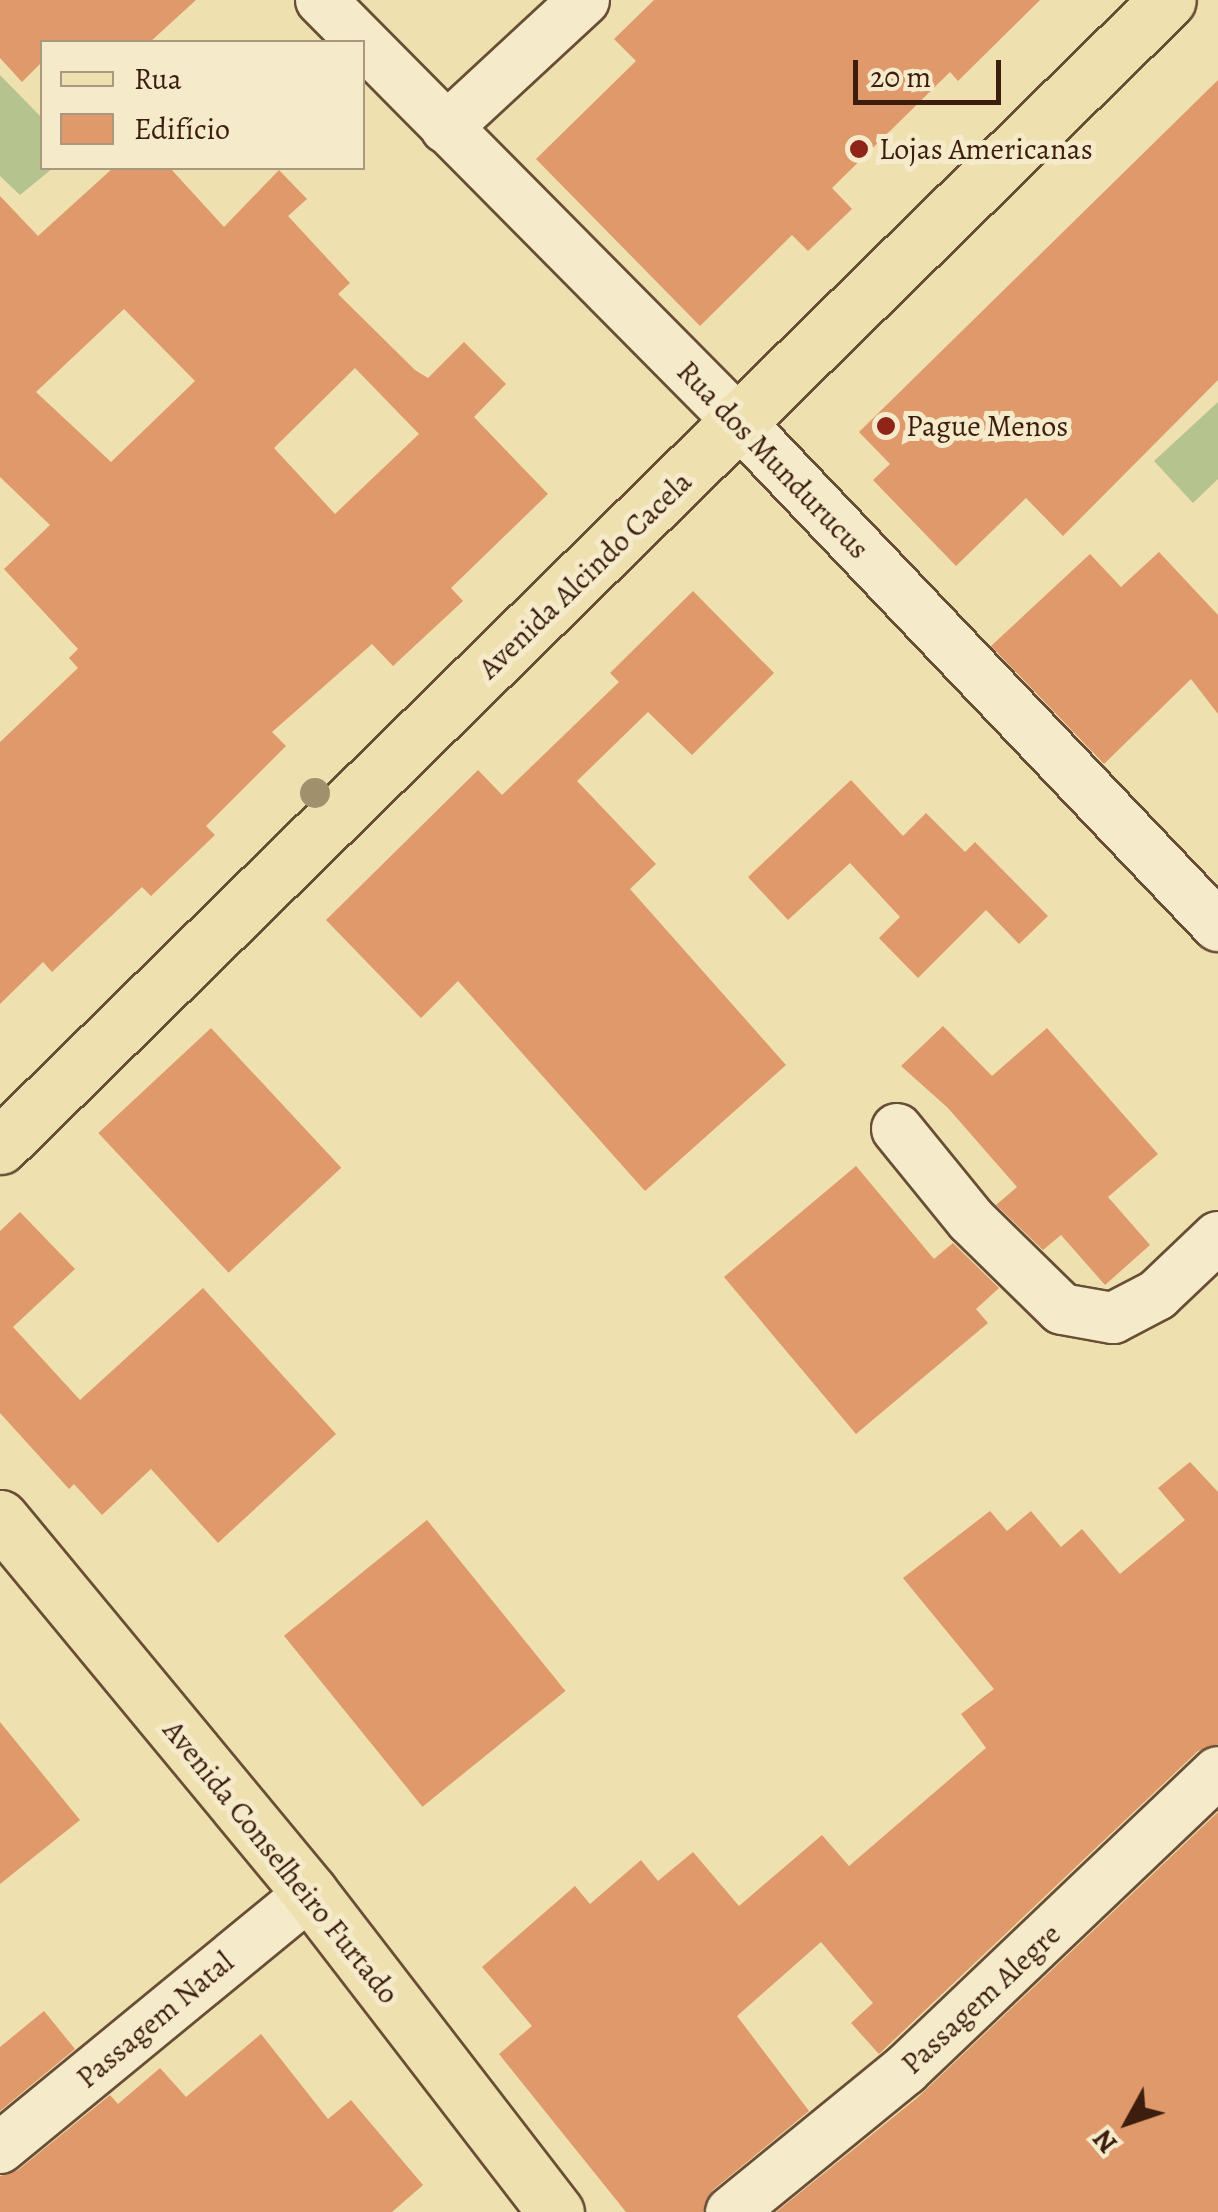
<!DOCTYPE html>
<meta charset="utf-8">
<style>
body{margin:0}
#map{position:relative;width:1218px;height:2212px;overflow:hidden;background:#efe0af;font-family:Alegreya,serif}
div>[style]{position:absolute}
.green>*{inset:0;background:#b5c38e}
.building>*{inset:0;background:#df996b;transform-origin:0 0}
.roads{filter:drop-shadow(2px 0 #694e36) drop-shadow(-2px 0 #694e36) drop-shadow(0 2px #694e36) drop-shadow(0 -2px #694e36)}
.minor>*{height:50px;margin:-25px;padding:0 25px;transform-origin:25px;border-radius:25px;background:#f5ebcb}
.major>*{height:55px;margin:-27.5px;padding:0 27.5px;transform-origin:27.5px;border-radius:27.5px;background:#efe0af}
.trees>*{width:30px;height:30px;margin:-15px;border-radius:50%;background:#a0906b}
.dots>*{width:28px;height:28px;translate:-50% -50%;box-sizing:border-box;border:5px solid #f5ebcb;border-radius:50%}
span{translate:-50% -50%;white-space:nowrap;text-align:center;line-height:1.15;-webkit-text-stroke:10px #f5ebcb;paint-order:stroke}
.poi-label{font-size:30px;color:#3c1d0e}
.left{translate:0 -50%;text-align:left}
.street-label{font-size:30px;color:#3c1d0e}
.legend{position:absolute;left:40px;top:40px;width:325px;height:130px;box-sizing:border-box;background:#f5ebcb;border:2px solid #ab997f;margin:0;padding:12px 18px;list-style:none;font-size:30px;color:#3c1d0e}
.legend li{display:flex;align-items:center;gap:20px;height:50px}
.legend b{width:50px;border:2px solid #ab997f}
.north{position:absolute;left:1078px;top:2072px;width:100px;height:100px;-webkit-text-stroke:8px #f5ebcb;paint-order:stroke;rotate:230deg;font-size:28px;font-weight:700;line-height:40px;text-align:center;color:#3c1d0e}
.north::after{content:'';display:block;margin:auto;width:35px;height:45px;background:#3c1d0e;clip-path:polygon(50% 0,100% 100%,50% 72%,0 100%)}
.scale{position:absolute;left:853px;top:60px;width:148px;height:45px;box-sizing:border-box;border:5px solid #3c1d0e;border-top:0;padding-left:12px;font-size:30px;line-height:35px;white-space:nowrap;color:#3c1d0e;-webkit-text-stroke:8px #f5ebcb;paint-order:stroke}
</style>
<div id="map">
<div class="green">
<div style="clip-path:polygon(0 75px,42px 118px,42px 168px,53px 168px,20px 195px,0 176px)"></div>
<div style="clip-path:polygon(1218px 402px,1218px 479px,1193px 503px,1154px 461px)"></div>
</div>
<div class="building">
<div style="clip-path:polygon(0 0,196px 0,150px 42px,42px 42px,42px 62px,22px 82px,0 58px)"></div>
<div style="clip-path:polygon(654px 0,1040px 0,958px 81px,950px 72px,832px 188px,852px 209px,808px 251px,792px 235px,700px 326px,536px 159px,636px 61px,614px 39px)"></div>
<div style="clip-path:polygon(1218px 80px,1218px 380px,1063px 536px,1026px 498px,956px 566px,873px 480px,890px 464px,859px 432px)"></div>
<div style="clip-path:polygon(evenodd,113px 168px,170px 168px,224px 227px,279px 170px,307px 199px,288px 216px,350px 283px,338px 294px,415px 370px,428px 378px,464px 342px,506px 384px,474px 417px,548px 494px,451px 588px,463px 601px,393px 666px,372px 644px,272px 732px,286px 746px,206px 826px,215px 835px,151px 896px,142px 887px,52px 972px,43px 962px,0 1004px,0 742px,78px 668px,69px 658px,78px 649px,4px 569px,50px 525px,0 477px,0 196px,38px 236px,113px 168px,124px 309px,195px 381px,111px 462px,36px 392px,124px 309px,113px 168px,355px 368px,419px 434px,335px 514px,274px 448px,355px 368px)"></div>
<div style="clip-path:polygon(1159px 552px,1218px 615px,1218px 714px,1191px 679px,1104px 764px,991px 646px,1090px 554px,1121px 587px)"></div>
<div style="clip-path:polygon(693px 591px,774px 673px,692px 755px,648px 712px,577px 781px,656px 864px,630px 889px,786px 1065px,645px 1191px,458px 981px,421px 1018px,326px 920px,478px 770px,502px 795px,619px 682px,610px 673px)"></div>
<div style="clip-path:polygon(851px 780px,903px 836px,926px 813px,965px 852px,975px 842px,1048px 916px,1019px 944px,986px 910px,918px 978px,879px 938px,900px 917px,850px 863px,788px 920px,748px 877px)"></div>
<div style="clip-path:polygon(943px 1026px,992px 1076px,1047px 1028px,1158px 1154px,1108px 1197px,1150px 1245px,1105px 1285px,1061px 1235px,1043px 1250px,996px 1205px,1017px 1187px,948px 1108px,901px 1066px)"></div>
<div style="left:211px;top:1028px;width:191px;height:154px;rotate:47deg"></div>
<div style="clip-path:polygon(856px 1166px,934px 1259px,953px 1243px,999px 1288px,976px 1309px,988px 1323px,856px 1434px,724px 1277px)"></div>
<div style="clip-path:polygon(20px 1212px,75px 1269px,13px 1327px,80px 1400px,203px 1288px,336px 1434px,218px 1543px,151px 1469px,102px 1515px,74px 1484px,69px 1489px,0 1413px,0 1231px)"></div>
<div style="clip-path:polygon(1190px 1462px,1218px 1492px,1218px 1744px,1198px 1751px,879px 2054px,851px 2023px,873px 2003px,821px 1942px,737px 2016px,809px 2111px,713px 2190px,703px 2212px,626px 2212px,499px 2054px,532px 2026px,482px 1967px,575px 1886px,590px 1904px,641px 1860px,658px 1881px,693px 1852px,739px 1906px,822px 1835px,849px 1866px,986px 1748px,961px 1714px,994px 1689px,903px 1578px,990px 1511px,1007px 1531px,1031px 1511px,1061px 1547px,1082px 1529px,1120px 1574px,1185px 1520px,1158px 1488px)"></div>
<div style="left:427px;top:1520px;width:220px;height:184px;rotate:51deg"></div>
<div style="clip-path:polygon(0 1722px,80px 1820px,0 1884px)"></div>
<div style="clip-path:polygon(1218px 1812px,1218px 2212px,776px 2212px,917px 2098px)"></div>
<div style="clip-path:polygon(44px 2011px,75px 2049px,0 2111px,0 2047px)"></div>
<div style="clip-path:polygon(261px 2034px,328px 2119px,351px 2100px,423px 2185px,392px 2212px,0 2212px,0 2176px,18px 2170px,110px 2095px,118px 2104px,160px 2068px,186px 2097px)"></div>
</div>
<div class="roads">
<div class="minor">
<div style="left:321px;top:0;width:595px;rotate:45.27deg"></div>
<div style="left:740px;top:423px;width:694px;rotate:46.46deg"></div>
<div style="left:446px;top:128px;width:188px;rotate:-42.8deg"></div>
<div style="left:897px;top:1129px;width:117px;rotate:50.9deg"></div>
<div style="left:971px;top:1220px;width:127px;rotate:44.4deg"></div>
<div style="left:1062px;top:1309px;width:52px;rotate:10deg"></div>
<div style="left:1113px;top:1318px;width:50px;rotate:-27.6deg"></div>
<div style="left:1157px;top:1295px;width:84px;rotate:-43.6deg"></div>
<div style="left:0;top:2148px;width:401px;rotate:-39.4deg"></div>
<div style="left:731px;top:2212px;width:225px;rotate:-39.2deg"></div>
<div style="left:905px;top:2070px;width:432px;rotate:-43.6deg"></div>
</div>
<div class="major">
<div style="left:0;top:1146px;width:1636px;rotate:-44.46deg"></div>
<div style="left:0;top:1518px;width:487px;rotate:50.4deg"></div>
<div style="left:310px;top:1893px;width:403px;rotate:52.4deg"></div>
</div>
</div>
<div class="trees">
<div style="left:315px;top:793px"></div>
</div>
<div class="dots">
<div style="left:859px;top:149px;background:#8f2418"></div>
<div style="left:886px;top:426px;background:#8f2418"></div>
</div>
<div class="poi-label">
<span class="left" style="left:879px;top:149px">Lojas Americanas</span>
<span class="left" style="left:906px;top:426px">Pague Menos</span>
</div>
<div class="street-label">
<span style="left:773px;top:460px;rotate:46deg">Rua dos Mundurucus</span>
<span style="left:585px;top:575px;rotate:-44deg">Avenida Alcindo Cacela</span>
<span style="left:281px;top:1862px;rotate:51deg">Avenida Conselheiro Furtado</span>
<span style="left:981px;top:1999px;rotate:-43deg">Passagem Alegre</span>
<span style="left:155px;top:2020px;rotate:-40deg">Passagem Natal</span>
</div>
<ul class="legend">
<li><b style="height:12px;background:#efe0af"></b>Rua</li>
<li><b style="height:28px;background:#df996b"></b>Edifício</li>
</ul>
<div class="north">N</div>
<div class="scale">20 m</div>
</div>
